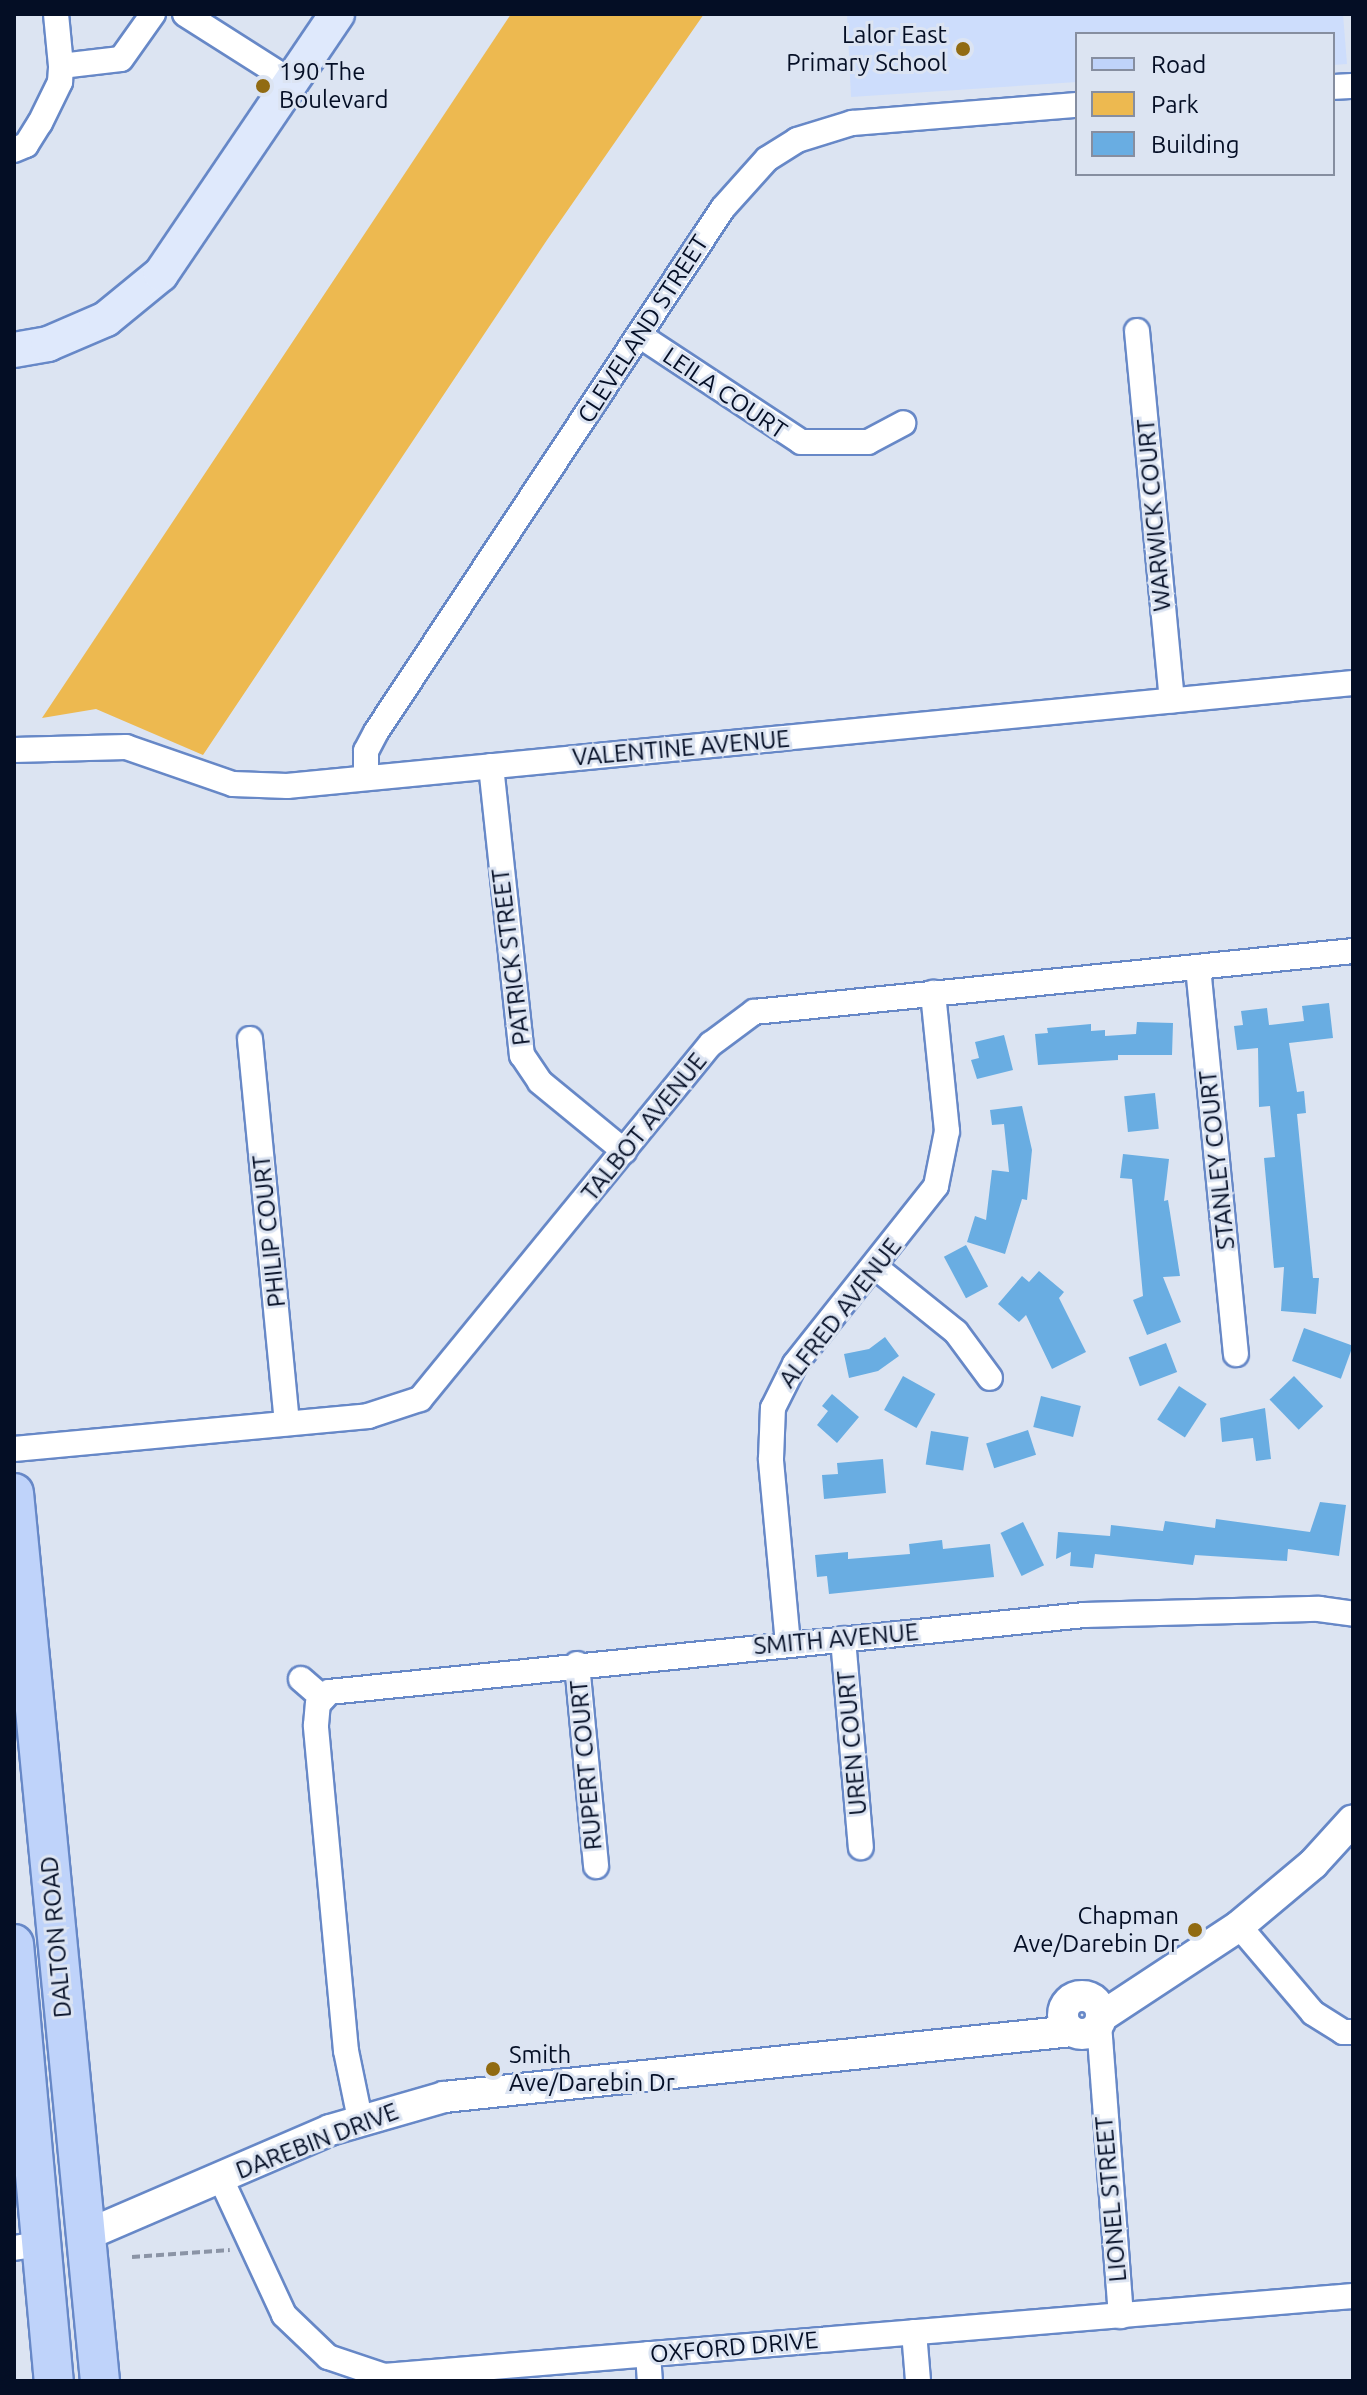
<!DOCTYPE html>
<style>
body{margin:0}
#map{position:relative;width:1367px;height:2395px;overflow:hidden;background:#dce4f2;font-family:Ubuntu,sans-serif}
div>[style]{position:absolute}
.built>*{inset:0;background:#cdddfc}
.green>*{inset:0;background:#edb950}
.building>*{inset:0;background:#69ade2;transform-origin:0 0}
.path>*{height:4px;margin-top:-2px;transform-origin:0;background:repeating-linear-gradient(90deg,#8b94a6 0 8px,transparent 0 12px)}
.roads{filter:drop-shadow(2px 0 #6788c7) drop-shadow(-2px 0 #6788c7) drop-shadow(0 2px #6788c7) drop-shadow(0 -2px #6788c7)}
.minor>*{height:24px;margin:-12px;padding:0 12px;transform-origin:12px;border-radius:12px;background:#fff}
.tertiary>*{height:30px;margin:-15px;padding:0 15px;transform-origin:15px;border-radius:15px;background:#fff}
.tertiary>.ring{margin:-15px;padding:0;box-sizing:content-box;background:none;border:30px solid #fff;border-radius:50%}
.secondary>*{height:34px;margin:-17px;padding:0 17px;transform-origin:17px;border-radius:17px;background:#dfe9fc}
.primary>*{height:38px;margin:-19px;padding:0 19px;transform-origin:19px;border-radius:19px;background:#bfd3fa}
.dots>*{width:22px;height:22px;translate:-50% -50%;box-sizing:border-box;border:4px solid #dce4f2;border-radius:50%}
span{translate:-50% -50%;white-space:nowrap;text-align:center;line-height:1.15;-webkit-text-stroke:6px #dce4f2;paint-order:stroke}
.poi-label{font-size:24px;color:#040e25}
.right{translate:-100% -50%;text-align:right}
.left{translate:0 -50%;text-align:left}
.street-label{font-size:24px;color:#040e25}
.frame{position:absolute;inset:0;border:16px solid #040e25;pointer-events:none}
.legend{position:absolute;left:1075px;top:32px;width:260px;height:144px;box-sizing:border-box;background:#dce4f2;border:2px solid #868ea0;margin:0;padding:10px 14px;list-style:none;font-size:24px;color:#040e25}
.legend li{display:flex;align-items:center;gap:16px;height:40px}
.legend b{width:40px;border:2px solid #868ea0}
</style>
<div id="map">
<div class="built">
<div style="clip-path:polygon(847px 14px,1343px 14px,1347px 64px,1333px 65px,1333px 34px,1077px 34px,1077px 82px,851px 97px)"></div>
</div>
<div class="green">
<div style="clip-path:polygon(511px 14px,704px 14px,547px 240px,203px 755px,96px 709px,42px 718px)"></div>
</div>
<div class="building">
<div style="clip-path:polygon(1329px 1003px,1333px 1038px,1289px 1043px,1297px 1092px,1304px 1091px,1306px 1113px,1297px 1114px,1313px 1278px,1319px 1278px,1316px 1314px,1281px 1311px,1284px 1267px,1274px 1268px,1264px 1158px,1275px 1157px,1270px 1106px,1259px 1107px,1258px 1048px,1237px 1050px,1234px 1026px,1243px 1025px,1241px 1011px,1267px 1008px,1269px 1025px,1304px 1021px,1302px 1006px)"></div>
<div style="clip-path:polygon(1137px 1022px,1173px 1023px,1172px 1055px,1118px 1055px,1118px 1060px,1038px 1065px,1035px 1034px,1048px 1033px,1047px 1028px,1091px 1024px,1091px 1031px,1105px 1030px,1105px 1036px,1136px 1034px)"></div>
<div style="clip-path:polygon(1004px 1035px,1013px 1070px,977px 1079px,971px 1060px,979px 1058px,975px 1042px)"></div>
<div style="left:1155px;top:1093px;width:36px;height:31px;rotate:84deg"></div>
<div style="clip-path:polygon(1022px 1106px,1032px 1150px,1027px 1200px,1022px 1199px,1005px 1254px,967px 1242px,975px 1216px,986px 1220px,992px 1170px,1009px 1172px,1004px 1124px,992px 1125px,990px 1110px)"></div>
<div style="clip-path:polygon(1123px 1154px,1169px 1159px,1164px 1201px,1168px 1200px,1180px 1276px,1163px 1277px,1181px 1322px,1147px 1335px,1133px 1300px,1143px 1296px,1132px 1179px,1120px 1178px)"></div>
<div style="left:966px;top:1245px;width:47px;height:25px;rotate:62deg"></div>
<div style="clip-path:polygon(1039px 1271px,1064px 1292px,1059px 1298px,1086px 1352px,1052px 1369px,1026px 1315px,1019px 1322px,998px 1304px,1022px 1276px,1029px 1282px)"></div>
<div style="left:1304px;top:1328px;width:52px;height:35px;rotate:20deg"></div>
<div style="clip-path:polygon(885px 1337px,899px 1356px,878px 1371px,849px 1378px,844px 1354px,869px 1349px)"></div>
<div style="left:1166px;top:1343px;width:31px;height:40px;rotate:69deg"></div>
<div style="left:903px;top:1376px;width:37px;height:39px;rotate:29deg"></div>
<div style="left:1294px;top:1376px;width:42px;height:34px;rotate:46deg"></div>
<div style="left:1179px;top:1386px;width:33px;height:40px;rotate:33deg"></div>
<div style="clip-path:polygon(832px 1394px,859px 1417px,837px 1443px,817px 1425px,828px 1411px,822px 1406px)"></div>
<div style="left:1041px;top:1396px;width:41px;height:32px;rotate:14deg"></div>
<div style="clip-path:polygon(1265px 1408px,1271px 1459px,1256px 1461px,1253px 1438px,1222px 1442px,1220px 1418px)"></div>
<div style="left:1028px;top:1430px;width:26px;height:44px;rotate:72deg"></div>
<div style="left:931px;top:1431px;width:38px;height:34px;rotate:9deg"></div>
<div style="clip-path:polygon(883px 1459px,886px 1493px,824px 1499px,822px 1475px,838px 1474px,837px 1463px)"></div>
<div style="clip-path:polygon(1320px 1502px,1346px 1505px,1339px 1556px,1288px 1549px,1287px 1561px,1195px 1555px,1193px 1565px,1095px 1554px,1093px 1568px,1070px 1566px,1071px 1552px,1056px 1559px,1058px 1532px,1110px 1536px,1111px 1525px,1163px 1531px,1165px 1521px,1215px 1528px,1216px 1519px,1310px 1532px)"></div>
<div style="left:1023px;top:1522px;width:48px;height:25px;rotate:64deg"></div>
<div style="clip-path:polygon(942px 1540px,943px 1549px,990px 1544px,994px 1577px,829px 1594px,827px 1576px,817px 1577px,815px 1555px,848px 1552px,848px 1559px,910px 1554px,909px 1544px)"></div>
</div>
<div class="path">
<div style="left:132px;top:2257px;width:98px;rotate:-4.1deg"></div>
</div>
<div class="roads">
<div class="minor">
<div style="left:56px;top:14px;width:52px;rotate:84.5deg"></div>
<div style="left:61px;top:66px;width:60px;rotate:-6.7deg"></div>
<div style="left:121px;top:59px;width:55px;rotate:-54.6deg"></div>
<div style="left:185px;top:14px;width:127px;rotate:32.4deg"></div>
<div style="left:1333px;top:87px;width:20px;rotate:-3deg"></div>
<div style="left:14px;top:150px;width:13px;rotate:-23deg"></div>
<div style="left:26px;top:145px;width:26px;rotate:-58deg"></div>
<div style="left:40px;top:123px;width:46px;rotate:-64deg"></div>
<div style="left:60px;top:82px;width:16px;rotate:-86deg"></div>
<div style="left:1137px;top:331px;width:371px;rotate:84.6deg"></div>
<div style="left:639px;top:335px;width:194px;rotate:33.4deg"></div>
<div style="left:801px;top:442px;width:67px"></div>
<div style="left:868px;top:442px;width:40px;rotate:-28deg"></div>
<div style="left:14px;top:750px;width:112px;rotate:-1.5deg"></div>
<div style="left:126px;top:747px;width:113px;rotate:19.1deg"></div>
<div style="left:233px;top:784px;width:54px;rotate:2.1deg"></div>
<div style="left:287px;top:786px;width:1071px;rotate:-5.52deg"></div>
<div style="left:491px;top:766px;width:291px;rotate:83.9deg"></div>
<div style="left:522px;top:1055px;width:32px;rotate:56deg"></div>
<div style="left:540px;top:1082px;width:109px;rotate:39.4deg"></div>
<div style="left:366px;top:777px;width:26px;rotate:-90deg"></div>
<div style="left:366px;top:751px;width:21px;rotate:-62deg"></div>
<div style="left:376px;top:732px;width:628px;rotate:-56.49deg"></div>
<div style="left:723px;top:208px;width:66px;rotate:-48.1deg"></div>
<div style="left:767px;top:159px;width:36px;rotate:-32deg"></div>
<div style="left:797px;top:140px;width:58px;rotate:-17.2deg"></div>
<div style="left:852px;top:123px;width:226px;rotate:-4.6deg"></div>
<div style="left:1198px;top:967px;width:389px;rotate:84.4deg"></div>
<div style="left:250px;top:1039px;width:386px;rotate:84.5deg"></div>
<div style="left:874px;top:1266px;width:105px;rotate:38.8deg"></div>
<div style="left:956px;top:1332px;width:57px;rotate:53.5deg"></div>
<div style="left:14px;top:1449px;width:356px;rotate:-5.3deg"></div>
<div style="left:368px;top:1416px;width:55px;rotate:-18.1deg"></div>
<div style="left:420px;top:1399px;width:459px;rotate:-50.7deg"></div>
<div style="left:711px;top:1044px;width:54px;rotate:-36.7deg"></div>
<div style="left:754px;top:1012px;width:602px;rotate:-5.81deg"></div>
<div style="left:843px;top:1639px;width:209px;rotate:85.1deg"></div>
<div style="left:788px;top:1644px;width:186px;rotate:-95.3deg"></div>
<div style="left:771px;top:1459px;width:51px;rotate:-87.8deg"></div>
<div style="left:773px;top:1408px;width:49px;rotate:-63.4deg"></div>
<div style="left:795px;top:1364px;width:227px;rotate:-51.6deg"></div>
<div style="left:936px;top:1186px;width:56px;rotate:-78.7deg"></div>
<div style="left:947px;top:1131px;width:139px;rotate:-95.8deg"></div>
<div style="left:577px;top:1664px;width:203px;rotate:84.6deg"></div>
<div style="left:301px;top:1679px;width:29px;rotate:41deg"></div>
<div style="left:1239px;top:1926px;width:114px;rotate:49.6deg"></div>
<div style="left:1313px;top:2013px;width:36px;rotate:32deg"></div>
<div style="left:1343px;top:2032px;width:10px"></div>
<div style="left:1099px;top:2024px;width:293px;rotate:85.7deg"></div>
<div style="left:360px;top:2119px;width:69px;rotate:-101.6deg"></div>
<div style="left:346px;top:2051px;width:327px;rotate:-95.3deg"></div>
<div style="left:316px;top:1725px;width:21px;rotate:-85deg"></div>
<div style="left:318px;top:1704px;width:16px;rotate:-47deg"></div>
<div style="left:329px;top:1692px;width:759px;rotate:-5.82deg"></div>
<div style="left:1084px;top:1615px;width:235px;rotate:-1.5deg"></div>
<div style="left:1319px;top:1609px;width:34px;rotate:8deg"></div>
<div style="left:221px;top:2179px;width:150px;rotate:65.1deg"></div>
<div style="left:284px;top:2315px;width:61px;rotate:43.7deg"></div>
<div style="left:328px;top:2357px;width:59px;rotate:18.7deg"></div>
<div style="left:384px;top:2376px;width:972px;rotate:-4.72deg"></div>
<div style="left:14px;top:2248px;width:26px;rotate:-9deg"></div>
<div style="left:914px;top:2332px;width:49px;rotate:85.3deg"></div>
<div style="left:648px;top:2354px;width:27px;rotate:86deg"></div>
</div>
<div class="tertiary">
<div class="ring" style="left:1063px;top:1996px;width:8px;height:8px"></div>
<div style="left:1101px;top:2017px;width:165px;rotate:-33.4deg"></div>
<div style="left:1239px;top:1926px;width:97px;rotate:-40deg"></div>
<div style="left:1313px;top:1864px;width:59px;rotate:-47.7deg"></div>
<div style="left:84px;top:2236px;width:268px;rotate:-23.3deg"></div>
<div style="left:330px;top:2130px;width:119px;rotate:-16.1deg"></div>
<div style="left:444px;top:2097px;width:631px;rotate:-6deg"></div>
</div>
<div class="secondary">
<div style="left:14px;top:350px;width:35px;rotate:-10deg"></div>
<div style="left:48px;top:344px;width:63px;rotate:-23.3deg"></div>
<div style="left:106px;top:319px;width:71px;rotate:-39.3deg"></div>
<div style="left:161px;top:274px;width:314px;rotate:-55.9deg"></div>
</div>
<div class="primary">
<div style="left:14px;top:1493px;width:892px;rotate:84.47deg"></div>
<div style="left:14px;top:1944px;width:439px;rotate:84.8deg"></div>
</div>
</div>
<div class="dots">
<div style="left:963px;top:49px;background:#916b12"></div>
<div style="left:263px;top:86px;background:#916b12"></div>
<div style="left:1195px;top:1930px;background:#916b12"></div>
<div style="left:493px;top:2069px;background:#916b12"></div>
</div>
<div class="poi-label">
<span class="right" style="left:947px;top:49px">Lalor East<br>Primary School</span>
<span class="left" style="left:279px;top:86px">190 The<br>Boulevard</span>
<span class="right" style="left:1179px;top:1930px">Chapman<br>Ave/Darebin Dr</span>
<span class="left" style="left:509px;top:2069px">Smith<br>Ave/Darebin Dr</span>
</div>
<div class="street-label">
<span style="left:643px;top:329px;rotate:-57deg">CLEVELAND STREET</span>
<span style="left:725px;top:393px;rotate:34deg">LEILA COURT</span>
<span style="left:1154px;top:515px;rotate:-95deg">WARWICK COURT</span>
<span style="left:681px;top:748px;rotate:-5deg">VALENTINE AVENUE</span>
<span style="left:511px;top:957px;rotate:-97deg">PATRICK STREET</span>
<span style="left:644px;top:1127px;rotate:-51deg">TALBOT AVENUE</span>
<span style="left:1217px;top:1160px;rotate:-96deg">STANLEY COURT</span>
<span style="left:269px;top:1231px;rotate:-96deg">PHILIP COURT</span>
<span style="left:840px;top:1313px;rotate:-52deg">ALFRED AVENUE</span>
<span style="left:836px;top:1639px;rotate:-5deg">SMITH AVENUE</span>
<span style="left:852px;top:1743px;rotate:-95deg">UREN COURT</span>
<span style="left:586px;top:1765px;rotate:-95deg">RUPERT COURT</span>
<span style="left:56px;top:1937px;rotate:-95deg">DALTON ROAD</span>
<span style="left:317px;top:2141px;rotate:-21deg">DAREBIN DRIVE</span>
<span style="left:1111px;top:2199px;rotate:-95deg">LIONEL STREET</span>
<span style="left:734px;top:2347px;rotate:-5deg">OXFORD DRIVE</span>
</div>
<div class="frame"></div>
<ul class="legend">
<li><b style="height:10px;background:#bfd3fa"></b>Road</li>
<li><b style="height:22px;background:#edb950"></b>Park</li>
<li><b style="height:22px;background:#69ade2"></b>Building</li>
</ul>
</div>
